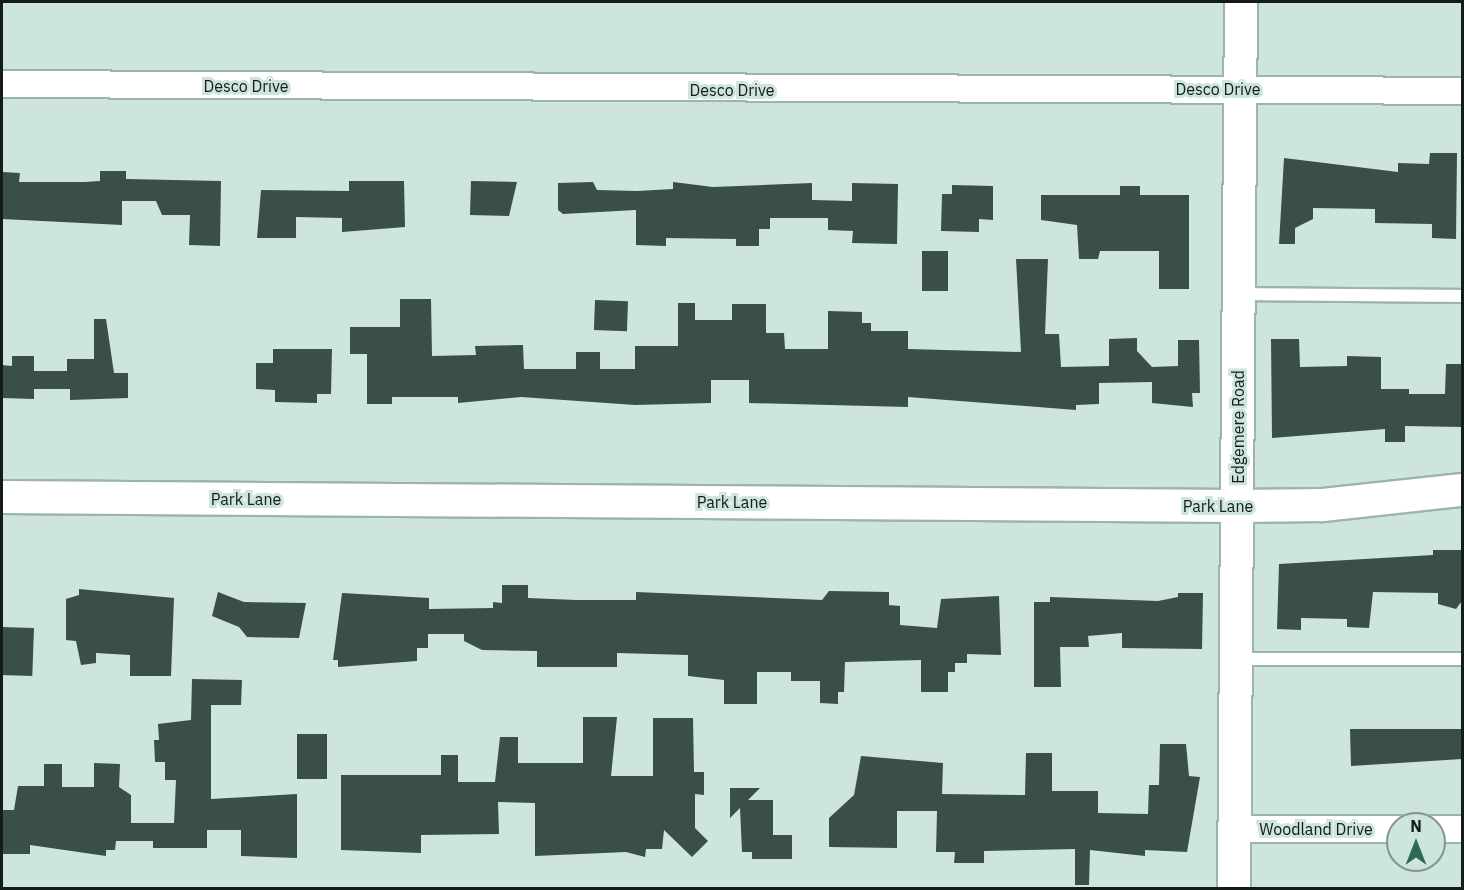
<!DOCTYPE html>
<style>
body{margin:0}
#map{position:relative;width:1464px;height:890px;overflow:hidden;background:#cde5da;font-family:"IBM Plex Sans",sans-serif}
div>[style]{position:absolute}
.building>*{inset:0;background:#3a4f46;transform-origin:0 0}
.roads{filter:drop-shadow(2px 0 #9db4aa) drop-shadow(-2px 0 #9db4aa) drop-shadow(0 2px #9db4aa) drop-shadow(0 -2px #9db4aa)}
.service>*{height:12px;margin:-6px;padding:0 6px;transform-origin:6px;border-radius:6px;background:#fff}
.minor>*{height:26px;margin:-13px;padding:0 13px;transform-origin:13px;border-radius:13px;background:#fff}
.tertiary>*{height:32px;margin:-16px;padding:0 16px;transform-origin:16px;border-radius:16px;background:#fff}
span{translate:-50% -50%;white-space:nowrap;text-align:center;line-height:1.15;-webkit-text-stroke:6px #cde5da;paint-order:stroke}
.street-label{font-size:16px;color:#131c18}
.frame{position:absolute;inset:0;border:3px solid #131c18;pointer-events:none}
.north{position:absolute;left:1386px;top:812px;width:60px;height:60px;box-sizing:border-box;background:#cde5da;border:2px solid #83958c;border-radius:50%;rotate:0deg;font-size:16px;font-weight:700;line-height:24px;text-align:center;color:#131c18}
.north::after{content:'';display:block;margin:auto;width:21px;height:27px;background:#2e6953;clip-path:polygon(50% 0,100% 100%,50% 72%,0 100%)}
</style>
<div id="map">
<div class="building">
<div style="clip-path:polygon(1430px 153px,1457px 153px,1456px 239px,1432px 238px,1432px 224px,1375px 223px,1375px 209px,1313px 208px,1313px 219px,1295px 228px,1295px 244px,1279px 244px,1284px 158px,1398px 172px,1398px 163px,1429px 164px)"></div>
<div style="clip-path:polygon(100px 171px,126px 171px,126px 179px,221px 181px,220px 246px,189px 245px,190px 215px,162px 215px,156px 201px,122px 201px,122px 225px,2px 219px,2px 172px,20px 173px,19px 182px,85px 182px,100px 181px)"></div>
<div style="clip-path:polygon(349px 181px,404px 181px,405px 227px,342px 232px,342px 218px,296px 217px,296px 238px,257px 238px,261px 190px,349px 191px)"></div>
<div style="clip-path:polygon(471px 181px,517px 182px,509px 216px,470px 215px)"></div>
<div style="clip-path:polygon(593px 182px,597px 190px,637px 191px,673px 189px,673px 182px,713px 187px,812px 183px,812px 200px,852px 201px,852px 183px,898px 184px,897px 244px,852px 243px,853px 231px,828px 230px,828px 218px,770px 218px,770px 229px,759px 229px,759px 246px,736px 246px,736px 239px,666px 238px,666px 246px,636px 245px,636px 210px,563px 214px,558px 210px,558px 183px)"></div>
<div style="clip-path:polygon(952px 185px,993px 186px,993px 220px,979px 219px,979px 232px,941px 231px,942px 194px,952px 194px)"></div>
<div style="clip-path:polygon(1120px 186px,1140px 186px,1140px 195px,1189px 195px,1189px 289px,1159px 289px,1159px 251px,1100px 251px,1098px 259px,1079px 259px,1077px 225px,1041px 220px,1041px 195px,1120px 195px)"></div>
<div style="left:922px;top:251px;width:26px;height:40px"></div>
<div style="clip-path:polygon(1016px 259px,1048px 259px,1045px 334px,1059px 334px,1061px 367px,1109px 366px,1109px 339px,1137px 338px,1137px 351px,1152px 367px,1178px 366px,1178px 340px,1199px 340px,1200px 393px,1192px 393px,1193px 407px,1152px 403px,1152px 382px,1099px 383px,1099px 404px,1076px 405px,1076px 410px,908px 397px,908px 407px,749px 403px,749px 380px,711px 380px,711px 403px,635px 405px,521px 397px,458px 403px,458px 397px,392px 397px,392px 404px,367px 404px,367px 354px,350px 354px,350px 327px,400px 327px,400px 299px,431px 299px,432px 356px,476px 355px,475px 346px,523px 345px,524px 369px,576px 369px,576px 352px,600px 352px,600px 369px,635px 369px,635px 346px,678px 346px,678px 303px,695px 303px,695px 320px,732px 320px,732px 304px,766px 304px,766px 333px,784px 333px,785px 349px,828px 349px,828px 311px,862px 312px,862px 323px,871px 323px,871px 331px,908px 331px,908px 349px,1021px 352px)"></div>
<div style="left:595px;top:300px;width:33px;height:30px;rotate:2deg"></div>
<div style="clip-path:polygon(94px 319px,106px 319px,114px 373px,128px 373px,128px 398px,70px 400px,70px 389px,34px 389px,34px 399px,2px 398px,2px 365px,12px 366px,12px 356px,34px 356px,34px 371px,67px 371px,67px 359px,94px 359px)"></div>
<div style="clip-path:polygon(1271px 339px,1299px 339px,1300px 367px,1347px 366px,1347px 356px,1381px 357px,1381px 389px,1409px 389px,1409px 394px,1445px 394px,1446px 364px,1462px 364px,1462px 427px,1405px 426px,1405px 442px,1385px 442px,1385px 429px,1272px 438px)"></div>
<div style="clip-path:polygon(273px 349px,332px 349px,331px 394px,317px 394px,317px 403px,275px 402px,275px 390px,256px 389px,256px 363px,273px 363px)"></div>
<div style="clip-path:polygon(1433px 550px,1462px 550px,1462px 601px,1456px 609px,1438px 604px,1438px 593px,1373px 592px,1369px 628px,1347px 627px,1347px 619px,1301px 618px,1301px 630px,1277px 629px,1279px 564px,1433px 555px)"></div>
<div style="clip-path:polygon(502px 585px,528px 585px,528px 598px,576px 600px,636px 600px,636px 592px,822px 600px,829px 591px,889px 592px,889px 605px,900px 606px,900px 625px,937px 628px,941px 599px,999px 596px,1001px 655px,967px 654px,967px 663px,955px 663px,955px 672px,948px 672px,948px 692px,921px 692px,921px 660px,845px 662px,844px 692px,838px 692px,838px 704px,820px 703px,820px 681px,791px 681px,791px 672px,757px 672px,757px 704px,724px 704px,724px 680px,688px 676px,688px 655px,617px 653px,617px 667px,537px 667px,537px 651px,482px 650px,464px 641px,464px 634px,428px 634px,428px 648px,417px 648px,417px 661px,338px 667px,338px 660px,333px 660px,342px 593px,429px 598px,429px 609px,493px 608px,493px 602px,502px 603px)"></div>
<div style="clip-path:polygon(79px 589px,174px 598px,171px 676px,130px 676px,130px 655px,96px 653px,96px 663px,81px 665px,76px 641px,66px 640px,66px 599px,79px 595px)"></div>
<div style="clip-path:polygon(218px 592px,244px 602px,306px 603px,299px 638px,247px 637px,239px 627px,212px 616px)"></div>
<div style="clip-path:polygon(1178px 593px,1203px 593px,1202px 649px,1122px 648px,1122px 633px,1088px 636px,1089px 647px,1060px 647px,1061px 687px,1034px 687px,1034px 602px,1050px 602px,1050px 597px,1158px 601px,1178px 597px)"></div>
<div style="left:2px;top:627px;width:32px;height:48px;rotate:2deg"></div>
<div style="clip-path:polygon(192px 679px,242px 680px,241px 705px,211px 705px,211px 799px,297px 794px,297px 858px,241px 856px,241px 830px,207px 830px,207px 848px,153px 848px,153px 841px,116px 841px,115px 850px,106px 850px,106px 856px,30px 845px,30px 854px,2px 854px,2px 810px,14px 810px,18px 786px,44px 786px,44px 764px,62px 764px,62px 787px,94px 787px,94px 763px,120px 764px,119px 787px,131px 795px,131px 823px,174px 823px,176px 780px,165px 780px,165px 762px,155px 762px,154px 740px,159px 740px,158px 724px,191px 720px)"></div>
<div style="clip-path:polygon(583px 717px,617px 717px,611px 776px,653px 776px,653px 718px,693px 718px,694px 772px,704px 772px,704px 795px,695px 794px,695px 828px,708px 841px,692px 857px,664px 830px,662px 849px,646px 849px,645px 857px,626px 852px,535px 856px,535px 803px,498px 802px,499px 834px,421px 835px,421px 853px,341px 850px,341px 775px,441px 775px,441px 755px,458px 755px,458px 782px,495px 782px,500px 737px,518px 737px,518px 763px,583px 763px)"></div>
<div style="clip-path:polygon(1350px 729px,1462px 729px,1462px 759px,1351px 766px)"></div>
<div style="left:297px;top:734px;width:30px;height:45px"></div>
<div style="clip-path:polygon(1160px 744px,1186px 744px,1189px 776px,1200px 777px,1187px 852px,1145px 850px,1145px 856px,1090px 850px,1089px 885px,1075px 885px,1075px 849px,984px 851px,984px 863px,954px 863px,955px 852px,936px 852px,937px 811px,897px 811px,897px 848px,829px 847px,829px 818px,854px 795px,861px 756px,943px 763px,942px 794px,1025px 795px,1026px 753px,1052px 753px,1052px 791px,1098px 791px,1098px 813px,1148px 814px,1149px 785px,1159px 785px)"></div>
<div style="clip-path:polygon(730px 788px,760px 788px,748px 800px,773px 800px,773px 835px,792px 835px,792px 859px,752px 859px,752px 852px,742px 852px,740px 808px,730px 818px)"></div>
</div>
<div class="roads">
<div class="service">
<div style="left:1239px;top:294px;width:223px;rotate:0.5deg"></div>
<div style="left:1238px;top:659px;width:224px"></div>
</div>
<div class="minor">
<div style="left:2px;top:84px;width:1460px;rotate:0.27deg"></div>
<div style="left:1235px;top:829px;width:163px"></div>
<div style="left:1434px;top:829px;width:28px"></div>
</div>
<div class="tertiary">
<div style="left:2px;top:497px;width:1236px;rotate:0.42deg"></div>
<div style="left:1238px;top:506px;width:85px;rotate:-0.7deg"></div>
<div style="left:1323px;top:505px;width:140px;rotate:-6.2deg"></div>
<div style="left:1234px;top:888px;width:886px;rotate:-89.55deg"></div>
</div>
</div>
<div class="street-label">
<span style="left:246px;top:86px">Desco Drive</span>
<span style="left:1218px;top:89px">Desco Drive</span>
<span style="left:732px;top:90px">Desco Drive</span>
<span style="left:1238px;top:427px;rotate:-90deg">Edgemere Road</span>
<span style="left:246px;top:499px">Park Lane</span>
<span style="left:732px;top:502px">Park Lane</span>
<span style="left:1218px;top:506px">Park Lane</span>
<span style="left:1316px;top:829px">Woodland Drive</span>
</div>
<div class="frame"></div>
<div class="north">N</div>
</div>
